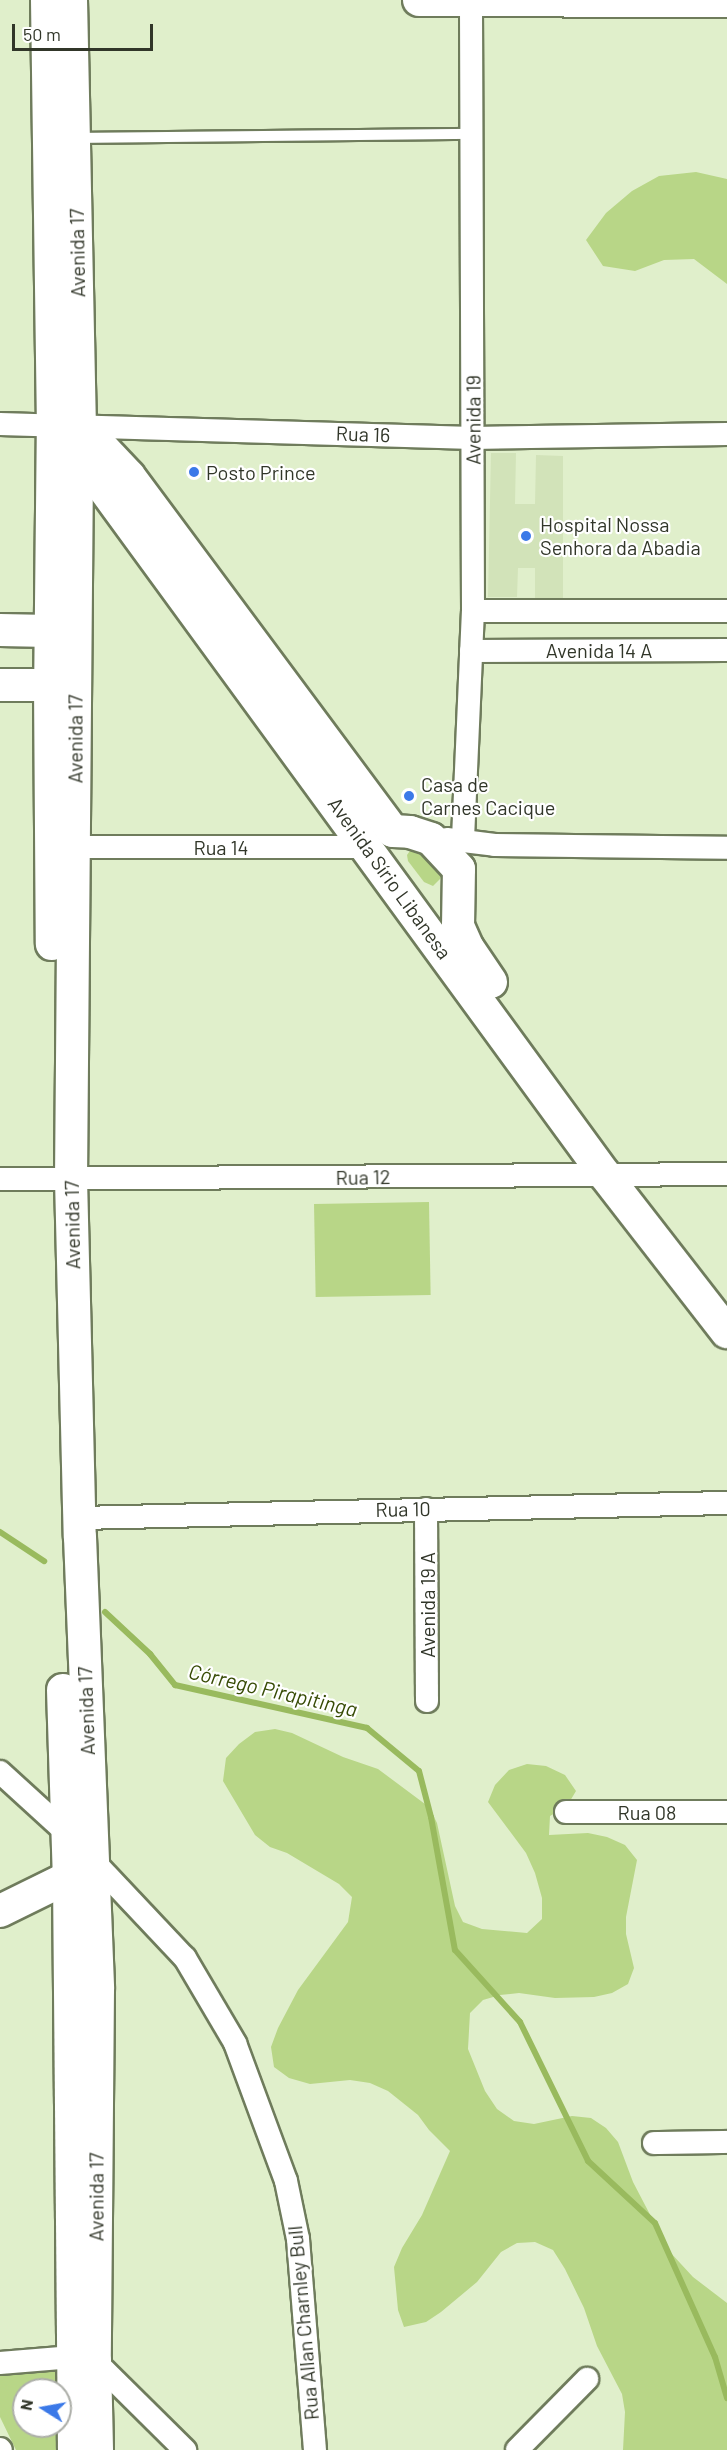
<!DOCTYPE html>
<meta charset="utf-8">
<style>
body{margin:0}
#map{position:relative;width:727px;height:2450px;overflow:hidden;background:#e0efcb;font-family:Barlow,sans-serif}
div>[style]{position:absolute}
.built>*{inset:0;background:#d2e3b9}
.green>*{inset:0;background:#b8d687;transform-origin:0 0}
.stream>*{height:6px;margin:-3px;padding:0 3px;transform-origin:3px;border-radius:3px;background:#99ba5e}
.roads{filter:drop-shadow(2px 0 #6f7c5c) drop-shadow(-2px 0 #6f7c5c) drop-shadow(0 2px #6f7c5c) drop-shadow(0 -2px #6f7c5c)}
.lane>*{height:10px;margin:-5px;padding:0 5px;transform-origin:5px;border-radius:5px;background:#fff}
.street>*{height:22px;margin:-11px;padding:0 11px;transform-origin:11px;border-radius:11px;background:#fff}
.secondary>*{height:32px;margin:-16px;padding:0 16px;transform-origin:16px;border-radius:16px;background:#fff}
.dots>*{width:16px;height:16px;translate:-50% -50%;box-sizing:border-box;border:3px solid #fff;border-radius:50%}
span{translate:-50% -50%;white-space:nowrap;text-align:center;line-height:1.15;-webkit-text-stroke:4.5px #fff;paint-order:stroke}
.street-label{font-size:20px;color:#313629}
.poi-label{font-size:20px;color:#313629}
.left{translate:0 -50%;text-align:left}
.water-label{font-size:21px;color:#374b05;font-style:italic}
.north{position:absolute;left:12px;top:2378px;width:60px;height:60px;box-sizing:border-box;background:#fff;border:2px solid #adafa9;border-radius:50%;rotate:281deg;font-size:16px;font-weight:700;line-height:24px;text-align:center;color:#313629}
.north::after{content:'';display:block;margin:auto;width:21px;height:27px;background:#3b79e8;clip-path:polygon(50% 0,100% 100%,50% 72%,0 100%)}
.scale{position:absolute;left:12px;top:24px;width:141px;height:27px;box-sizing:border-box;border:3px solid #313629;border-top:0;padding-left:8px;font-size:18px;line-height:21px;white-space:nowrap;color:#313629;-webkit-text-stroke:4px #fff;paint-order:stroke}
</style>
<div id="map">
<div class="built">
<div style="clip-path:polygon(491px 453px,516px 453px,515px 504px,535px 504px,536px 455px,563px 456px,563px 598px,535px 598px,535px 568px,518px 568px,517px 597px,488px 597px)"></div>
</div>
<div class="green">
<div style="clip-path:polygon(696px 172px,727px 179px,727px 284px,694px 259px,664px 260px,635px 271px,603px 266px,586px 240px,606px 213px,632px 191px,659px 176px)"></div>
<div style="clip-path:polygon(415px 844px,445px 874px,433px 886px,424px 882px,408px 861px,407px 855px)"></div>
<div style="left:429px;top:1202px;width:93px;height:115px;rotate:89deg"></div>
<div style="clip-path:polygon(275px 1729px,292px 1733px,343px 1757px,378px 1769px,429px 1807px,437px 1823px,455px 1906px,463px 1922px,482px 1929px,527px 1933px,542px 1919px,542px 1898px,535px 1873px,526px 1853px,488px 1802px,495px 1785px,509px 1770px,527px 1764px,546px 1766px,565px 1775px,576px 1791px,567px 1806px,550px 1816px,549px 1835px,588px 1833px,607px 1837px,625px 1845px,637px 1860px,626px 1917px,626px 1934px,634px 1968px,628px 1984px,612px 1993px,594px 1997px,555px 1998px,519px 1993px,500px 1995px,483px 2000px,470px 2013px,468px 2049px,485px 2091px,497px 2109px,514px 2121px,534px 2124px,572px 2116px,591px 2118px,606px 2128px,618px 2142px,633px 2182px,669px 2251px,693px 2277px,727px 2303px,727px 2450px,623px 2450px,625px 2412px,622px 2394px,597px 2346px,584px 2308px,565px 2269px,553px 2250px,535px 2242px,517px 2243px,501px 2252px,477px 2282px,441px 2312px,426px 2322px,404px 2327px,398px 2310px,394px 2267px,402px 2248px,422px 2215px,450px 2151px,429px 2130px,418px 2115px,388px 2091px,370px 2083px,350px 2080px,310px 2084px,289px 2078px,274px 2067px,271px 2047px,278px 2028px,298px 1990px,348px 1922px,352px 1897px,339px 1884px,287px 1853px,270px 1847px,255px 1835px,223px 1781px,226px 1758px,239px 1744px,255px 1732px)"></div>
<div style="clip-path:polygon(evenodd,51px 2369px,59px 2371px,64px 2450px,16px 2450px,0 2417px,0 2373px,51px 2369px,24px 2390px,60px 2390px,60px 2426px,24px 2426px,24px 2390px)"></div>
</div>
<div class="stream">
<div style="left:0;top:1532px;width:53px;rotate:33.4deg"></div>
<div style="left:105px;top:1612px;width:62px;rotate:43deg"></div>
<div style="left:150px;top:1654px;width:40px;rotate:51deg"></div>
<div style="left:175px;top:1685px;width:197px;rotate:12.6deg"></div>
<div style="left:367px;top:1728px;width:67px;rotate:39.6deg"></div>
<div style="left:419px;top:1771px;width:48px;rotate:75.4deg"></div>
<div style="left:431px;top:1817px;width:135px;rotate:79.8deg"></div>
<div style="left:455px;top:1950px;width:97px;rotate:47.9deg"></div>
<div style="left:520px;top:2022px;width:155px;rotate:63.9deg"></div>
<div style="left:588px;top:2161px;width:91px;rotate:42.8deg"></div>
<div style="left:655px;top:2223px;width:147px;rotate:65.9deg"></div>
<div style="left:715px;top:2357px;width:43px;rotate:73.7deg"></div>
</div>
<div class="roads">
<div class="lane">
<div style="left:77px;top:138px;width:396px;rotate:-0.6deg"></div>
</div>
<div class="street">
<div style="left:0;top:424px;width:473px;rotate:1.7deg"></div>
<div style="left:473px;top:438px;width:254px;rotate:-0.9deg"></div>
<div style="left:473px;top:611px;width:254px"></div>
<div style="left:471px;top:651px;width:256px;rotate:-0.2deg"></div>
<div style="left:447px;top:839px;width:48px;rotate:7.1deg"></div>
<div style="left:495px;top:845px;width:232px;rotate:0.7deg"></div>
<div style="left:463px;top:839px;width:228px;rotate:-87.5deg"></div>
<div style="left:473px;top:611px;width:611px;rotate:-90.19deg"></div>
<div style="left:74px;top:847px;width:294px"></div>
<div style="left:0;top:1179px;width:727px;rotate:-0.39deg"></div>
<div style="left:426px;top:1509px;width:192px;rotate:89.7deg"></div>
<div style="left:79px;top:1518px;width:648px;rotate:-1.33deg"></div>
<div style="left:0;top:1772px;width:92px;rotate:42.4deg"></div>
<div style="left:68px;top:1834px;width:170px;rotate:46.7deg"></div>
<div style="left:185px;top:1958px;width:99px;rotate:59.5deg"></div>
<div style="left:235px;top:2043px;width:147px;rotate:69.7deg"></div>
<div style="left:286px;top:2181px;width:59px;rotate:78.3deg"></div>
<div style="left:298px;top:2239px;width:212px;rotate:85.4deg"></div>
<div style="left:566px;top:1812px;width:161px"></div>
<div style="left:654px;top:2143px;width:73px;rotate:-0.8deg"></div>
<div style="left:0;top:2363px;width:73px;rotate:-4.7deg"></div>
<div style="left:73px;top:2357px;width:22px;rotate:10deg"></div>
<div style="left:95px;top:2361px;width:127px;rotate:44.7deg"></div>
<div style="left:0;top:2449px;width:1px;rotate:45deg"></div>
<div style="left:517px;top:2450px;width:100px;rotate:-45.4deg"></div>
</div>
<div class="secondary">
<div style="left:47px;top:0;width:414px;rotate:89.2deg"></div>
<div style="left:53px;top:414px;width:271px;rotate:90.6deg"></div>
<div style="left:50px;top:685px;width:259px;rotate:89.6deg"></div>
<div style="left:71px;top:0;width:424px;rotate:88.8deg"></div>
<div style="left:80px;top:424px;width:41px;rotate:94.2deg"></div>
<div style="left:77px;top:465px;width:714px;rotate:90.48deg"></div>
<div style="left:71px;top:1179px;width:358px;rotate:88.6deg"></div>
<div style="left:80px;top:1537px;width:452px;rotate:87.7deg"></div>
<div style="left:98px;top:1989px;width:372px;rotate:90.5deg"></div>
<div style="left:95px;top:2361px;width:89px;rotate:88.7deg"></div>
<div style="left:419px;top:0;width:308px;rotate:0.2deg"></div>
<div style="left:80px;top:424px;width:71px;rotate:46.7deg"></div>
<div style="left:129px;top:476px;width:442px;rotate:53.4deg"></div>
<div style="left:393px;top:831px;width:17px;rotate:3deg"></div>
<div style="left:410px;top:832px;width:22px;rotate:18deg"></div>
<div style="left:431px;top:839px;width:41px;rotate:47deg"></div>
<div style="left:459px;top:869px;width:57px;rotate:91deg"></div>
<div style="left:458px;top:926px;width:24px;rotate:66deg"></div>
<div style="left:468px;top:948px;width:41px;rotate:55.9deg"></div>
<div style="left:72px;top:445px;width:904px;rotate:53.87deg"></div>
<div style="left:605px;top:1175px;width:199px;rotate:52.2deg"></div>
<div style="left:0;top:630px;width:50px;rotate:1.1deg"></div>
<div style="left:0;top:685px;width:50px"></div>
<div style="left:63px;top:1690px;width:187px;rotate:88.2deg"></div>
<div style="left:69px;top:1877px;width:573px;rotate:89.5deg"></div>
<div style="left:0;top:1911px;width:77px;rotate:-26.2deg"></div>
<div style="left:69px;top:1877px;width:17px;rotate:-36deg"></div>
</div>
</div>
<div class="dots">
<div style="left:194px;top:472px;background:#3b79e8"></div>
<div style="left:526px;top:536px;background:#3b79e8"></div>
<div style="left:409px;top:796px;background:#3b79e8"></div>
</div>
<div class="street-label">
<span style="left:77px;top:253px;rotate:-91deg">Avenida 17</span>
<span style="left:473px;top:420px;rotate:-90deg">Avenida 19</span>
<span style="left:363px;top:434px;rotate:2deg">Rua 16</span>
<span style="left:599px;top:650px">Avenida 14 A</span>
<span style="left:75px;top:739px;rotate:-90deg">Avenida 17</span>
<span style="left:221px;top:847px">Rua 14</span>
<span style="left:390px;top:878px;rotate:54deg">Avenida Sírio Libanesa</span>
<span style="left:363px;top:1177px;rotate:-1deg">Rua 12</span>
<span style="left:72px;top:1225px;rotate:-91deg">Avenida 17</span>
<span style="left:403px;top:1509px;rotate:-1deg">Rua 10</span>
<span style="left:427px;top:1605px;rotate:-90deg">Avenida 19 A</span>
<span style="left:86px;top:1711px;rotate:-92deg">Avenida 17</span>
<span style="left:647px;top:1812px">Rua 08</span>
<span style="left:96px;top:2197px;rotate:-90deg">Avenida 17</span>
<span style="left:303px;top:2323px;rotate:-95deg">Rua Allan Charnley Bull</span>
</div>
<div class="poi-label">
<span class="left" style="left:206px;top:472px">Posto Prince</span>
<span class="left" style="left:540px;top:536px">Hospital Nossa<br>Senhora da Abadia</span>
<span class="left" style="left:421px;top:796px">Casa de<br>Carnes Cacique</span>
</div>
<div class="water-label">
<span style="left:273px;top:1690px;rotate:13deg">Córrego Pirapitinga</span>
</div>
<div class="north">N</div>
<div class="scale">50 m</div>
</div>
